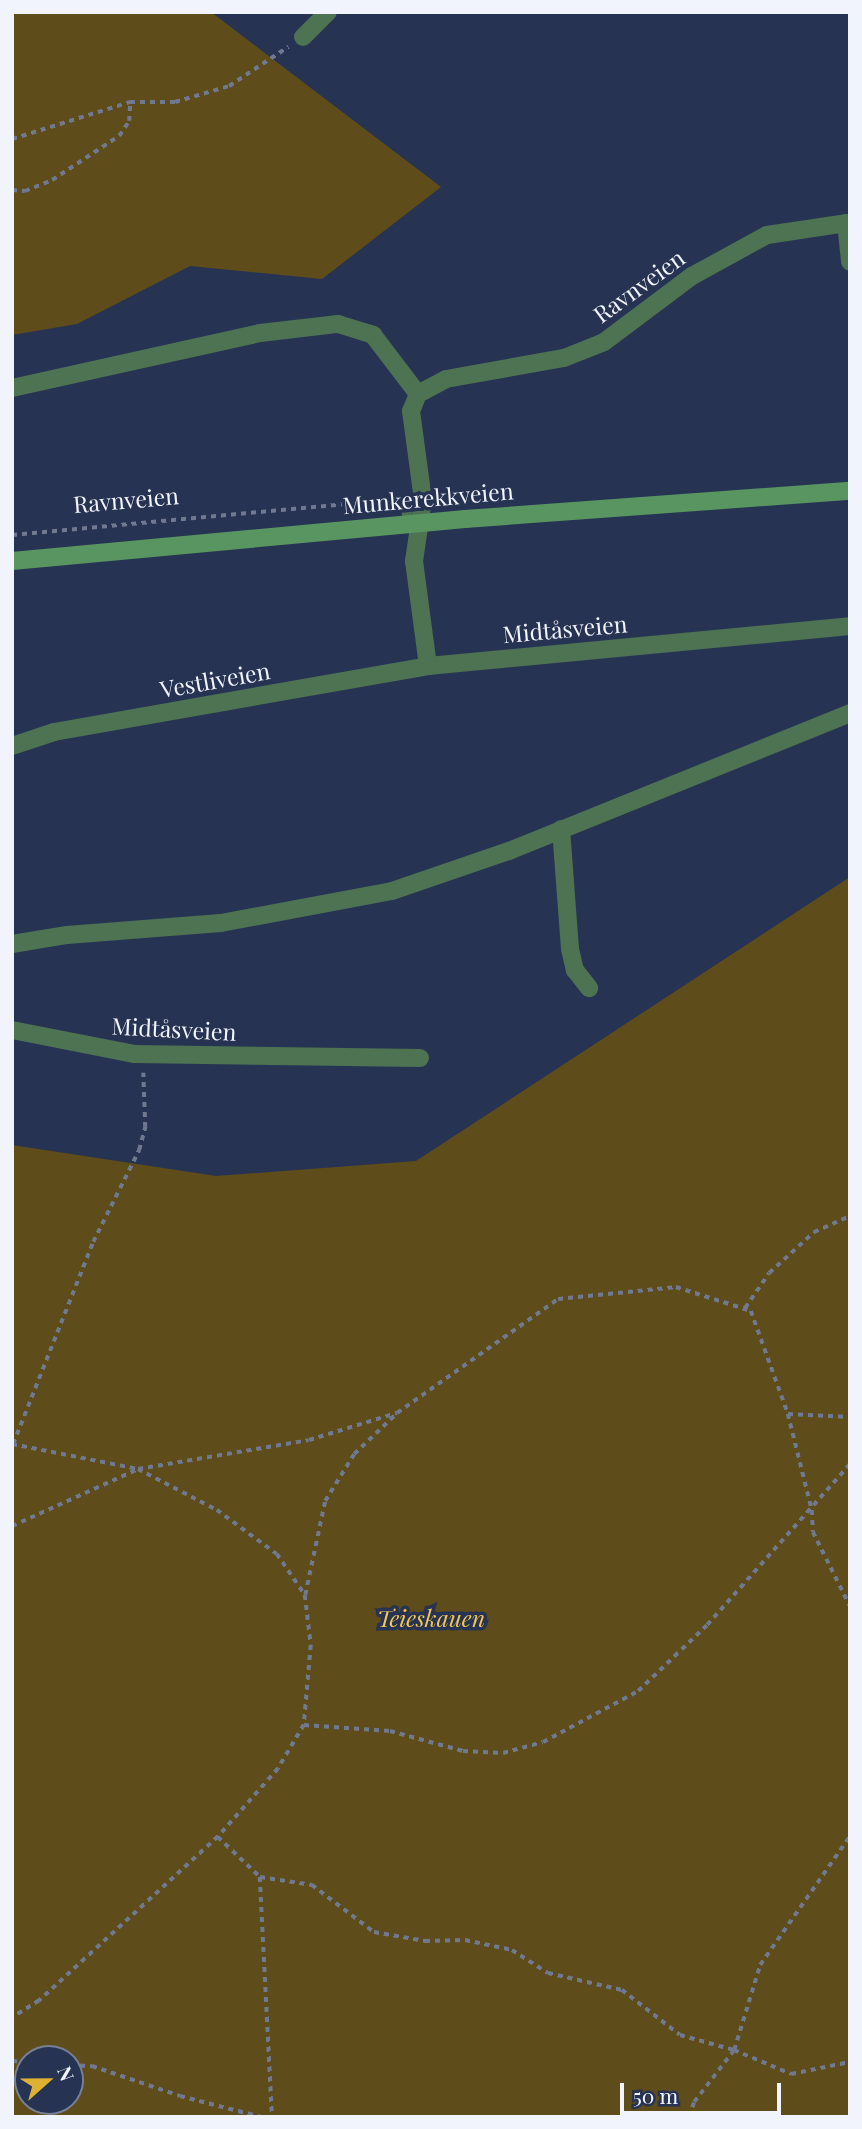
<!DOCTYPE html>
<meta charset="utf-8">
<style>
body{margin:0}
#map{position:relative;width:862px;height:2129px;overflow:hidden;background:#273352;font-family:"Playfair Display",serif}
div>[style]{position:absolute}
.green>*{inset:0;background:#5f4c1b}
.path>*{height:3.5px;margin-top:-1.75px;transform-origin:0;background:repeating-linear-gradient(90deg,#707990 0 5px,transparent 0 10px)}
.service>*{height:10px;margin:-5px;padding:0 5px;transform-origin:5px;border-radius:5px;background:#4d7352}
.minor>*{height:18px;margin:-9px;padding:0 9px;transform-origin:9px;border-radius:9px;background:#4d7352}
.secondary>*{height:18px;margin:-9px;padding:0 9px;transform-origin:9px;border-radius:9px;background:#589560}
span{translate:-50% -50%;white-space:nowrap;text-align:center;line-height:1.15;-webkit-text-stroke:7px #273352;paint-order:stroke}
.street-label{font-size:23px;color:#f1f4fd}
.park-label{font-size:23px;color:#f5c750;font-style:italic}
.frame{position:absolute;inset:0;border:14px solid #f1f4fd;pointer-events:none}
.north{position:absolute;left:14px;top:2045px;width:70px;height:70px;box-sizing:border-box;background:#273352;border:2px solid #788096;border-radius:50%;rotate:69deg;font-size:19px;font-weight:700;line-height:28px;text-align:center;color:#f1f4fd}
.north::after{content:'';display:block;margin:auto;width:24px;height:32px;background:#deb133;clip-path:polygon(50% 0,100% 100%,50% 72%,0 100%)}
.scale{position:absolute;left:620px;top:2083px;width:161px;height:32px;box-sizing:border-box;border:4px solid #f1f4fd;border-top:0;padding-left:9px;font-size:21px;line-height:24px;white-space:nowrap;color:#f1f4fd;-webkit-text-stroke:5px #273352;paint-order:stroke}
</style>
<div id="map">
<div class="green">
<div style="clip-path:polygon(12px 12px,211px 12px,441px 187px,322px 279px,190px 266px,77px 324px,12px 335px)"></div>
<div style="clip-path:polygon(evenodd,850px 877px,850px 2117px,12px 2117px,12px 1145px,216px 1176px,416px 1161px,850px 877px,28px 2059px,70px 2059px,70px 2101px,28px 2101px,28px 2059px)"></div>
</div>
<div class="path">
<div style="left:12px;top:139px;width:124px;rotate:-17.4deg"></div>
<div style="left:130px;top:102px;width:45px"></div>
<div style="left:175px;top:102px;width:56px;rotate:-16.5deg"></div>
<div style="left:229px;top:86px;width:71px;rotate:-33.5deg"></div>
<div style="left:12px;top:190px;width:13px;rotate:4deg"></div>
<div style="left:25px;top:191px;width:29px;rotate:-22deg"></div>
<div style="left:52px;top:180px;width:80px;rotate:-33.3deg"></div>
<div style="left:119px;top:136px;width:18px;rotate:-56deg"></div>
<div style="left:129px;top:121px;width:19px;rotate:-87deg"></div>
<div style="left:12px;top:535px;width:380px;rotate:-5.3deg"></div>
<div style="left:745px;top:1308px;width:42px;rotate:-55.6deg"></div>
<div style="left:769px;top:1273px;width:61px;rotate:-42.3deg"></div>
<div style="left:814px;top:1232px;width:39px;rotate:-24deg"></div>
<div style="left:788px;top:1414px;width:62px;rotate:2.8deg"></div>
<div style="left:12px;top:1444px;width:128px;rotate:11.2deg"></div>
<div style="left:138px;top:1469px;width:89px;rotate:27.4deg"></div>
<div style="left:217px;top:1510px;width:74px;rotate:36.3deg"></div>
<div style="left:277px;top:1554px;width:50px;rotate:55.7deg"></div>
<div style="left:305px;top:1595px;width:50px;rotate:83.2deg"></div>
<div style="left:311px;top:1645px;width:80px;rotate:95deg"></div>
<div style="left:304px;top:1725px;width:51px;rotate:120.6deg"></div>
<div style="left:278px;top:1769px;width:91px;rotate:131.4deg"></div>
<div style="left:218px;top:1837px;width:243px;rotate:137.5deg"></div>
<div style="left:39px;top:2001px;width:32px;rotate:148deg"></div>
<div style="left:13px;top:1444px;width:217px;rotate:-68.4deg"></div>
<div style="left:93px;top:1242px;width:103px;rotate:-63.4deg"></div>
<div style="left:139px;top:1150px;width:24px;rotate:-75deg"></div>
<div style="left:145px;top:1127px;width:54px;rotate:-92.1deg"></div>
<div style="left:12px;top:1526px;width:138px;rotate:-24.3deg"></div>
<div style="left:138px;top:1469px;width:173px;rotate:-9.6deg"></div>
<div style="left:309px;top:1440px;width:92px;rotate:-17.1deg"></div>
<div style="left:397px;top:1413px;width:197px;rotate:-35.3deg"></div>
<div style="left:558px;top:1299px;width:119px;rotate:-5.8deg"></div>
<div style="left:676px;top:1287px;width:79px;rotate:17.7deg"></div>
<div style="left:751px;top:1311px;width:109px;rotate:70.2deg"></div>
<div style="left:788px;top:1414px;width:99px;rotate:76deg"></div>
<div style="left:812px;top:1510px;width:22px;rotate:87deg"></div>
<div style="left:813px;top:1532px;width:83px;rotate:63.4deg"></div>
<div style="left:305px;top:1595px;width:96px;rotate:-78deg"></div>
<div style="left:325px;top:1501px;width:55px;rotate:-58.3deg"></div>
<div style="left:354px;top:1454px;width:58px;rotate:-43.6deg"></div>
<div style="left:304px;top:1725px;width:86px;rotate:4deg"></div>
<div style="left:390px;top:1731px;width:76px;rotate:15.3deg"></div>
<div style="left:463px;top:1751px;width:40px;rotate:2.9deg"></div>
<div style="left:503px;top:1753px;width:41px;rotate:-15.4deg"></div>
<div style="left:543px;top:1742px;width:108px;rotate:-28.2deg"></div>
<div style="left:638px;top:1691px;width:95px;rotate:-43.7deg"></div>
<div style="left:707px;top:1625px;width:215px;rotate:-48.4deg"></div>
<div style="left:218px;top:1837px;width:58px;rotate:43.6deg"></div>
<div style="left:260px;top:1877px;width:240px;rotate:87.1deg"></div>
<div style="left:260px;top:1877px;width:53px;rotate:8.7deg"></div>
<div style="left:312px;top:1885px;width:78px;rotate:37.2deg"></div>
<div style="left:374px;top:1932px;width:52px;rotate:10deg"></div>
<div style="left:425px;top:1941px;width:40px;rotate:-1.4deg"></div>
<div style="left:465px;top:1940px;width:48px;rotate:12deg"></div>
<div style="left:512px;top:1950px;width:43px;rotate:32.6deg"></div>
<div style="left:548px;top:1973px;width:76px;rotate:12.9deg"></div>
<div style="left:622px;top:1990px;width:73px;rotate:37.8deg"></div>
<div style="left:680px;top:2035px;width:56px;rotate:15.5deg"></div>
<div style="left:734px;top:2050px;width:62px;rotate:22.8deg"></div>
<div style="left:791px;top:2074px;width:60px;rotate:-11.5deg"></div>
<div style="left:12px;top:2061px;width:16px;rotate:4deg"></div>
<div style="left:70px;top:2065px;width:22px;rotate:3deg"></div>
<div style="left:92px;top:2066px;width:93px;rotate:18.8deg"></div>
<div style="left:180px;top:2096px;width:84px;rotate:14.5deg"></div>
<div style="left:689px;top:2117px;width:16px;rotate:-72deg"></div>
<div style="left:694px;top:2102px;width:66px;rotate:-52.4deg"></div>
<div style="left:734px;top:2050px;width:89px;rotate:-73deg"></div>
<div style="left:760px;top:1965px;width:157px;rotate:-55.1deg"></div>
</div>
<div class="service">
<div style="left:405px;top:499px;width:26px;rotate:83deg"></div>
</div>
<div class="minor">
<div style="left:303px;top:37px;width:35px;rotate:-45deg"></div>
<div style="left:12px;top:388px;width:254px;rotate:-12.5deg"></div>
<div style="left:260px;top:333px;width:79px;rotate:-6.6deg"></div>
<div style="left:338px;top:324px;width:37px;rotate:17deg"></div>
<div style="left:373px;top:335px;width:74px;rotate:52.7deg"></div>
<div style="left:418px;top:394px;width:18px;rotate:112deg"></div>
<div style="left:411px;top:411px;width:90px;rotate:82.3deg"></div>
<div style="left:423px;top:500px;width:62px;rotate:98.4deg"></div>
<div style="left:414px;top:561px;width:106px;rotate:82.4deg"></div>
<div style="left:428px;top:666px;width:424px;rotate:-5.4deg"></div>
<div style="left:418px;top:394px;width:32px;rotate:-28deg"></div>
<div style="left:446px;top:379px;width:120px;rotate:-10.1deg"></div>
<div style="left:564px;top:358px;width:43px;rotate:-21.8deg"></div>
<div style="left:604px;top:342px;width:110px;rotate:-36.9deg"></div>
<div style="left:692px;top:276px;width:85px;rotate:-28.7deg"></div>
<div style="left:767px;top:235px;width:80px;rotate:-8.6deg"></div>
<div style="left:846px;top:223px;width:39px;rotate:84deg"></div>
<div style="left:12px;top:746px;width:44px;rotate:-18.4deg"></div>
<div style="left:54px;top:732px;width:380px;rotate:-10deg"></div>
<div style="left:561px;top:829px;width:120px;rotate:85.7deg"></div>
<div style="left:570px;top:949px;width:22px;rotate:77deg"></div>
<div style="left:575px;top:970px;width:23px;rotate:52deg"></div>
<div style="left:12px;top:944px;width:56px;rotate:-9.3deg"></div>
<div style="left:67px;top:935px;width:154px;rotate:-4.5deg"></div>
<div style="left:221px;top:923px;width:174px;rotate:-10.6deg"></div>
<div style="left:392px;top:891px;width:124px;rotate:-18.9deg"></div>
<div style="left:509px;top:851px;width:368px;rotate:-22deg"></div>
<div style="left:12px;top:1030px;width:124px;rotate:11.1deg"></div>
<div style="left:134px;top:1054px;width:286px;rotate:0.8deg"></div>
</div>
<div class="secondary">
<div style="left:12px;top:561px;width:455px;rotate:-5.3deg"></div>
<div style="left:465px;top:519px;width:386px;rotate:-4.2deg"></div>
</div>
<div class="street-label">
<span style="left:639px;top:286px;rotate:-36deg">Ravnveien</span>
<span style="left:428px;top:498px;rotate:-5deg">Munkerekkveien</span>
<span style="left:126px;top:500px;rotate:-5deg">Ravnveien</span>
<span style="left:565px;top:629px;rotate:-5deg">Midtåsveien</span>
<span style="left:215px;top:680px;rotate:-10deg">Vestliveien</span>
<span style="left:174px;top:1029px;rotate:3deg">Midtåsveien</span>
</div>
<div class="park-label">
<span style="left:431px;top:1618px">Teieskauen</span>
</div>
<div class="frame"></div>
<div class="north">N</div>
<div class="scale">50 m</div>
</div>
